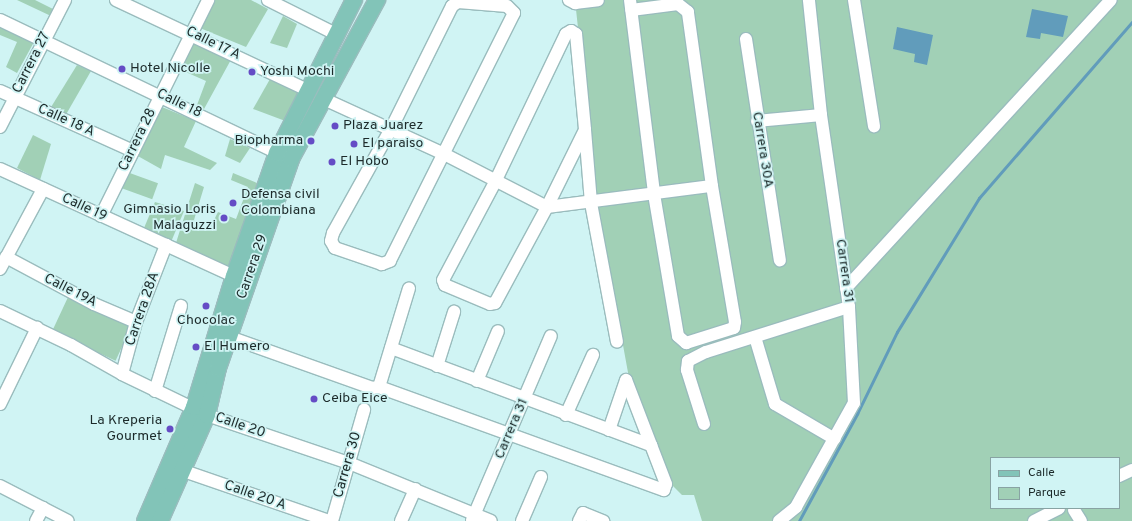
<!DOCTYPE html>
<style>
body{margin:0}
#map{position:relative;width:1132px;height:521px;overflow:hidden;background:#d0f4f4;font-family:Overpass,sans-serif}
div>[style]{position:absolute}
.green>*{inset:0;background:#a1d0b6;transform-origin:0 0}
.water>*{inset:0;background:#619cbb}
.stream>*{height:2.5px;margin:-1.25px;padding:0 1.25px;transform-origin:1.25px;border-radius:1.25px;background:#619cbb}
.roads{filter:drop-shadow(1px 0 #9abcbd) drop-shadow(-1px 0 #9abcbd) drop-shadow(0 1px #9abcbd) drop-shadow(0 -1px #9abcbd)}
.minor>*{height:12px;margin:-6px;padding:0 6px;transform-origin:6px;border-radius:6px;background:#fff}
.major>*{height:16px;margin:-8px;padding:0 8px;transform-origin:8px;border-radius:8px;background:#82c4b8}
.dots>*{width:11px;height:11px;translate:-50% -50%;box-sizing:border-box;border:2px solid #d0f4f4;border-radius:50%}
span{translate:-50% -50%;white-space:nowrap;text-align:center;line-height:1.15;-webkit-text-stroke:3.5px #d0f4f4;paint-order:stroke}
.street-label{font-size:14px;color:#1c2a2a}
.poi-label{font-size:14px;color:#1c2a2a}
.left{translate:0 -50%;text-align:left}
.right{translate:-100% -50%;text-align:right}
.legend{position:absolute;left:990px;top:457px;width:130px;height:52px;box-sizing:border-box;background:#d0f4f4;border:1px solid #88a3a3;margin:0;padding:5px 7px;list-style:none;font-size:12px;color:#1c2a2a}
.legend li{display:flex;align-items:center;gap:8px;height:20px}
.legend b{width:20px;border:1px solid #88a3a3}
</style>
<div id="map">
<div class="green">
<div style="clip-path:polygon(17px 0,35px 0,53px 9px,51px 16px)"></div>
<div style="clip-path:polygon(215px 0,251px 0,268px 9px,246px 47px,200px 28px)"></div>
<div style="clip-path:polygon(evenodd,575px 0,1132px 0,1132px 521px,702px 521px,694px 495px,682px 495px,670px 483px,629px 378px,596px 197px,575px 0,991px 458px,1119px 458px,1119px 508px,991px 508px,991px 458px)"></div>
<div style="clip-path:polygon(283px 16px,297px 24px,287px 48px,270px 43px)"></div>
<div style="clip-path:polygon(0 26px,34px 42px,17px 73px,6px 67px,17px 42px,0 35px)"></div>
<div style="clip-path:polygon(195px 36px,233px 56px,204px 109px,197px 105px,206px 81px,179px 69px)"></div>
<div style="clip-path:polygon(77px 65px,91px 71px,64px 118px,48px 112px)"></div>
<div style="clip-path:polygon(270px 79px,302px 94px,288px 122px,253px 109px)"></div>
<div style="clip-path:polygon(162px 107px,196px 121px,184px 147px,217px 163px,210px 170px,165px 155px,161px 169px,136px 155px)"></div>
<div style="clip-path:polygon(33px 135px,51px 144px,40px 180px,17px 168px)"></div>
<div style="clip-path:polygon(230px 139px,250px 148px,240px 163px,225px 156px)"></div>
<div style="left:127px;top:172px;width:33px;height:17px;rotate:20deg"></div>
<div style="clip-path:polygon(233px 173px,257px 183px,231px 268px,175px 246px,195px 183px,204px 187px,194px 220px,209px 230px,218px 212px,236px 219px,248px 187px,231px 180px)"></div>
<div style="clip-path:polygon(155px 202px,184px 211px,171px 242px,144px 228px)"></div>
<div style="left:69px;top:295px;width:70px;height:40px;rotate:25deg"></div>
</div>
<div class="water">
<div style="clip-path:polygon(1032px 9px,1068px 16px,1063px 37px,1041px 33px,1040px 39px,1026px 37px)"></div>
<div style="clip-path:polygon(897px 27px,933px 35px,927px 65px,914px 62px,915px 54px,893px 49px)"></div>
</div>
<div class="stream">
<div style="left:799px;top:521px;width:122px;rotate:-61.5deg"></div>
<div style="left:857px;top:414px;width:91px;rotate:-64deg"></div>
<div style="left:897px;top:332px;width:157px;rotate:-58.5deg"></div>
<div style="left:979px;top:198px;width:233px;rotate:-49deg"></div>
</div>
<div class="roads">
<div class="minor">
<div style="left:116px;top:0;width:213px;rotate:25.2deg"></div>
<div style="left:268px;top:0;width:76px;rotate:26.6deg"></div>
<div style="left:569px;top:0;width:7px;rotate:27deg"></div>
<div style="left:575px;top:3px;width:23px;rotate:-7deg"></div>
<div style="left:630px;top:0;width:195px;rotate:82.9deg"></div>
<div style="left:654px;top:194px;width:144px;rotate:80.4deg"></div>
<div style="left:678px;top:336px;width:11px;rotate:41deg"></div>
<div style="left:686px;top:343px;width:50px;rotate:-17.4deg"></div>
<div style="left:734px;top:328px;width:6px;rotate:-81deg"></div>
<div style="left:735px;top:322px;width:138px;rotate:-99.6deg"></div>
<div style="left:712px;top:186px;width:176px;rotate:-97.9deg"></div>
<div style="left:688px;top:12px;width:13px;rotate:-141deg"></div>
<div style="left:678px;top:4px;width:47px;rotate:172.7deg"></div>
<div style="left:854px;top:0;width:128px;rotate:81deg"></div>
<div style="left:458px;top:2px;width:49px;rotate:4.7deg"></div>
<div style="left:507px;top:6px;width:10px;rotate:45deg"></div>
<div style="left:514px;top:13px;width:277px;rotate:116.6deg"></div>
<div style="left:390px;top:261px;width:9px;rotate:159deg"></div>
<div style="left:382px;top:264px;width:50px;rotate:-161.2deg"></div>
<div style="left:335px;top:248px;width:8px;rotate:-120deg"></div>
<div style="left:331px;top:241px;width:8px;rotate:-76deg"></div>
<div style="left:333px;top:233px;width:119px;rotate:-60.9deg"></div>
<div style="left:391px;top:129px;width:137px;rotate:-63.6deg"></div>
<div style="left:452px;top:6px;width:7px;rotate:-34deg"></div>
<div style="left:0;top:20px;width:315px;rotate:25.6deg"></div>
<div style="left:746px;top:39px;width:224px;rotate:81.3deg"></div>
<div style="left:0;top:91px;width:146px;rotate:24.3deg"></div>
<div style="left:324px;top:99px;width:132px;rotate:24.6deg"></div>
<div style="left:444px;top:154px;width:116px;rotate:27.2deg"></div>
<div style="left:547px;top:207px;width:166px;rotate:-7.3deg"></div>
<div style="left:757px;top:121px;width:64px;rotate:-5.4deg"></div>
<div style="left:0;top:127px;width:143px;rotate:-62.9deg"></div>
<div style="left:585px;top:130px;width:86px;rotate:116.3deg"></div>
<div style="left:547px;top:207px;width:109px;rotate:118.4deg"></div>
<div style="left:495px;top:303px;width:5px;rotate:169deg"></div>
<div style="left:490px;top:304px;width:49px;rotate:-157.1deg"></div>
<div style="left:445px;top:285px;width:5px;rotate:-112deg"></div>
<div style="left:443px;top:280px;width:111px;rotate:-62deg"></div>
<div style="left:495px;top:182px;width:164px;rotate:-64.4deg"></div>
<div style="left:566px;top:34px;width:6px;rotate:-31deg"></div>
<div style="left:571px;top:31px;width:6px;rotate:31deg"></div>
<div style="left:576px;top:34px;width:96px;rotate:84.6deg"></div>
<div style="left:585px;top:130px;width:73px;rotate:85.3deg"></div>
<div style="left:591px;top:203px;width:141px;rotate:79.4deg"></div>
<div style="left:0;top:169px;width:257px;rotate:24.6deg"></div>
<div style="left:101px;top:216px;width:241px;rotate:-63.6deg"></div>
<div style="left:6px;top:257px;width:100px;rotate:28.1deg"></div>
<div style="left:94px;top:304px;width:46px;rotate:23.2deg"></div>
<div style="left:0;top:269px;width:91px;rotate:-61.7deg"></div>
<div style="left:846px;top:288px;width:391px;rotate:-47.4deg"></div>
<div style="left:0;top:311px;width:79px;rotate:25.6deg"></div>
<div style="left:71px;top:345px;width:59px;rotate:29.6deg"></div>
<div style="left:122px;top:374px;width:94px;rotate:25.8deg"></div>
<div style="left:207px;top:415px;width:150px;rotate:18.7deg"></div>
<div style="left:349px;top:463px;width:153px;rotate:22.2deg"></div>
<div style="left:229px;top:337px;width:152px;rotate:19.6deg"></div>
<div style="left:372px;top:388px;width:7px;rotate:-8deg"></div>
<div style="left:379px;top:387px;width:303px;rotate:19.9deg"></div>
<div style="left:664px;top:490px;width:6px;rotate:-72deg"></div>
<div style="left:666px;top:484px;width:111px;rotate:-111deg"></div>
<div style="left:755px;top:337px;width:70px;rotate:73.4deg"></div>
<div style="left:775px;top:404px;width:69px;rotate:30.3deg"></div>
<div style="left:391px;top:348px;width:278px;rotate:20.5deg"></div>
<div style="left:437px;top:366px;width:57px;rotate:-72.5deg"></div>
<div style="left:122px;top:374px;width:54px;rotate:-74.9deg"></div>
<div style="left:136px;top:322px;width:83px;rotate:-68.7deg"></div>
<div style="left:477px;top:381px;width:54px;rotate:-67.2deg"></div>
<div style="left:379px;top:387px;width:103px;rotate:-73.1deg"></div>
<div style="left:155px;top:391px;width:89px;rotate:-73deg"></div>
<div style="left:0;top:404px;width:85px;rotate:-64deg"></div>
<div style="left:566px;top:415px;width:66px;rotate:-65.8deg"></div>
<div style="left:704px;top:424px;width:57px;rotate:-107.5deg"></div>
<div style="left:687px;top:370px;width:9px;rotate:-84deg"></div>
<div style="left:688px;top:361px;width:20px;rotate:-27deg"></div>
<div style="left:706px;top:352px;width:150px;rotate:-17.5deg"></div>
<div style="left:609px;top:430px;width:53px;rotate:-71.2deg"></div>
<div style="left:181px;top:470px;width:157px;rotate:19deg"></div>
<div style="left:1119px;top:476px;width:14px;rotate:-25deg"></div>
<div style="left:0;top:486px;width:76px;rotate:27.2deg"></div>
<div style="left:1074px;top:510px;width:13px;rotate:58deg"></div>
<div style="left:472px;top:520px;width:200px;rotate:-66.8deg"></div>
<div style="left:36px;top:521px;width:15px;rotate:-62deg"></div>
<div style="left:332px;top:521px;width:116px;rotate:-73.9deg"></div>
<div style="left:401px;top:521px;width:35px;rotate:-66deg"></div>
<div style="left:522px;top:521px;width:48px;rotate:-66.6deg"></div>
<div style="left:579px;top:521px;width:9px;rotate:-63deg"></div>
<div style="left:583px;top:513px;width:22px;rotate:22deg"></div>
<div style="left:779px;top:521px;width:22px;rotate:-39deg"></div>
<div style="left:796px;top:507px;width:119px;rotate:-60.9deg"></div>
<div style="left:854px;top:403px;width:96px;rotate:-93deg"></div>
<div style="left:849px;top:307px;width:194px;rotate:-98.3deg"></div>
<div style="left:821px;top:115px;width:116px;rotate:-96deg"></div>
<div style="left:1034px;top:521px;width:28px;rotate:-27deg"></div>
</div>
<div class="major">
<div style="left:145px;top:521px;width:124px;rotate:-66.7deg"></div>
<div style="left:194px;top:407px;width:137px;rotate:-73deg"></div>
<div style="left:234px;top:276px;width:130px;rotate:-70.7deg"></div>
<div style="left:277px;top:153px;width:171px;rotate:-63.3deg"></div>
<div style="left:160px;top:521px;width:116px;rotate:-66.1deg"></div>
<div style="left:207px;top:415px;width:48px;rotate:-76.8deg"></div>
<div style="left:218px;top:368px;width:221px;rotate:-70.7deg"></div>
<div style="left:291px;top:159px;width:181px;rotate:-61.6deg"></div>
</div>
</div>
<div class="dots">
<div style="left:122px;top:69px;background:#654cc5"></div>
<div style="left:252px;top:72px;background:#654cc5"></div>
<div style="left:335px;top:126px;background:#654cc5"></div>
<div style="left:311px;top:141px;background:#654cc5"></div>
<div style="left:354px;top:144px;background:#654cc5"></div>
<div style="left:332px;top:162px;background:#654cc5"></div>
<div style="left:233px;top:203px;background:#654cc5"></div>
<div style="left:224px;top:218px;background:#654cc5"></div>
<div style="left:206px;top:306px;background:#654cc5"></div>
<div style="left:196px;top:347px;background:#654cc5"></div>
<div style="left:314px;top:399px;background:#654cc5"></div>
<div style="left:170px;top:429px;background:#654cc5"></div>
</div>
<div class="street-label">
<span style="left:213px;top:44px;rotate:26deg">Calle 17 A</span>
<span style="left:32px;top:63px;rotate:-63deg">Carrera 27</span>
<span style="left:179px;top:104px;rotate:26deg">Calle 18</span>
<span style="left:66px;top:121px;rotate:24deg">Calle 18 A</span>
<span style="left:138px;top:140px;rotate:-64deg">Carrera 28</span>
<span style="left:762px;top:150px;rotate:81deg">Carrera 30A</span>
<span style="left:84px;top:208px;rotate:25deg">Calle 19</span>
<span style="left:253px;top:267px;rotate:-71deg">Carrera 29</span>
<span style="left:844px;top:271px;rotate:82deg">Carrera 31</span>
<span style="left:70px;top:291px;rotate:27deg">Calle 19A</span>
<span style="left:143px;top:309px;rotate:-71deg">Carrera 28A</span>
<span style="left:240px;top:426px;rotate:19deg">Calle 20</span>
<span style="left:512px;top:429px;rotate:-67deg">Carrera 31</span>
<span style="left:348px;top:465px;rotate:-74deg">Carrera 30</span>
<span style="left:255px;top:496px;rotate:19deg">Calle 20 A</span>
</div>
<div class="poi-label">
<span class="left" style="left:130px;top:69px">Hotel Nicolle</span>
<span class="left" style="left:260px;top:72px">Yoshi Mochi</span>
<span class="left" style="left:343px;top:126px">Plaza Juarez</span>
<span class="right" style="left:303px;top:141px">Biopharma</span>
<span class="left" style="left:362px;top:144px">El paraiso</span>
<span class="left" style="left:340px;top:162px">El Hobo</span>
<span class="left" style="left:241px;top:203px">Defensa civil<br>Colombiana</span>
<span class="right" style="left:216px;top:218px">Gimnasio Loris<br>Malaguzzi</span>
<span style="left:206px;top:321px">Chocolac</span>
<span class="left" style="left:204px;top:347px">El Humero</span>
<span class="left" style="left:322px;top:399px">Ceiba Eice</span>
<span class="right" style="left:162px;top:429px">La Kreperia<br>Gourmet</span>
</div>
<ul class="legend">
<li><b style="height:5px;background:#82c4b8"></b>Calle</li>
<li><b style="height:11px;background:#a1d0b6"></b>Parque</li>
</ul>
</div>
